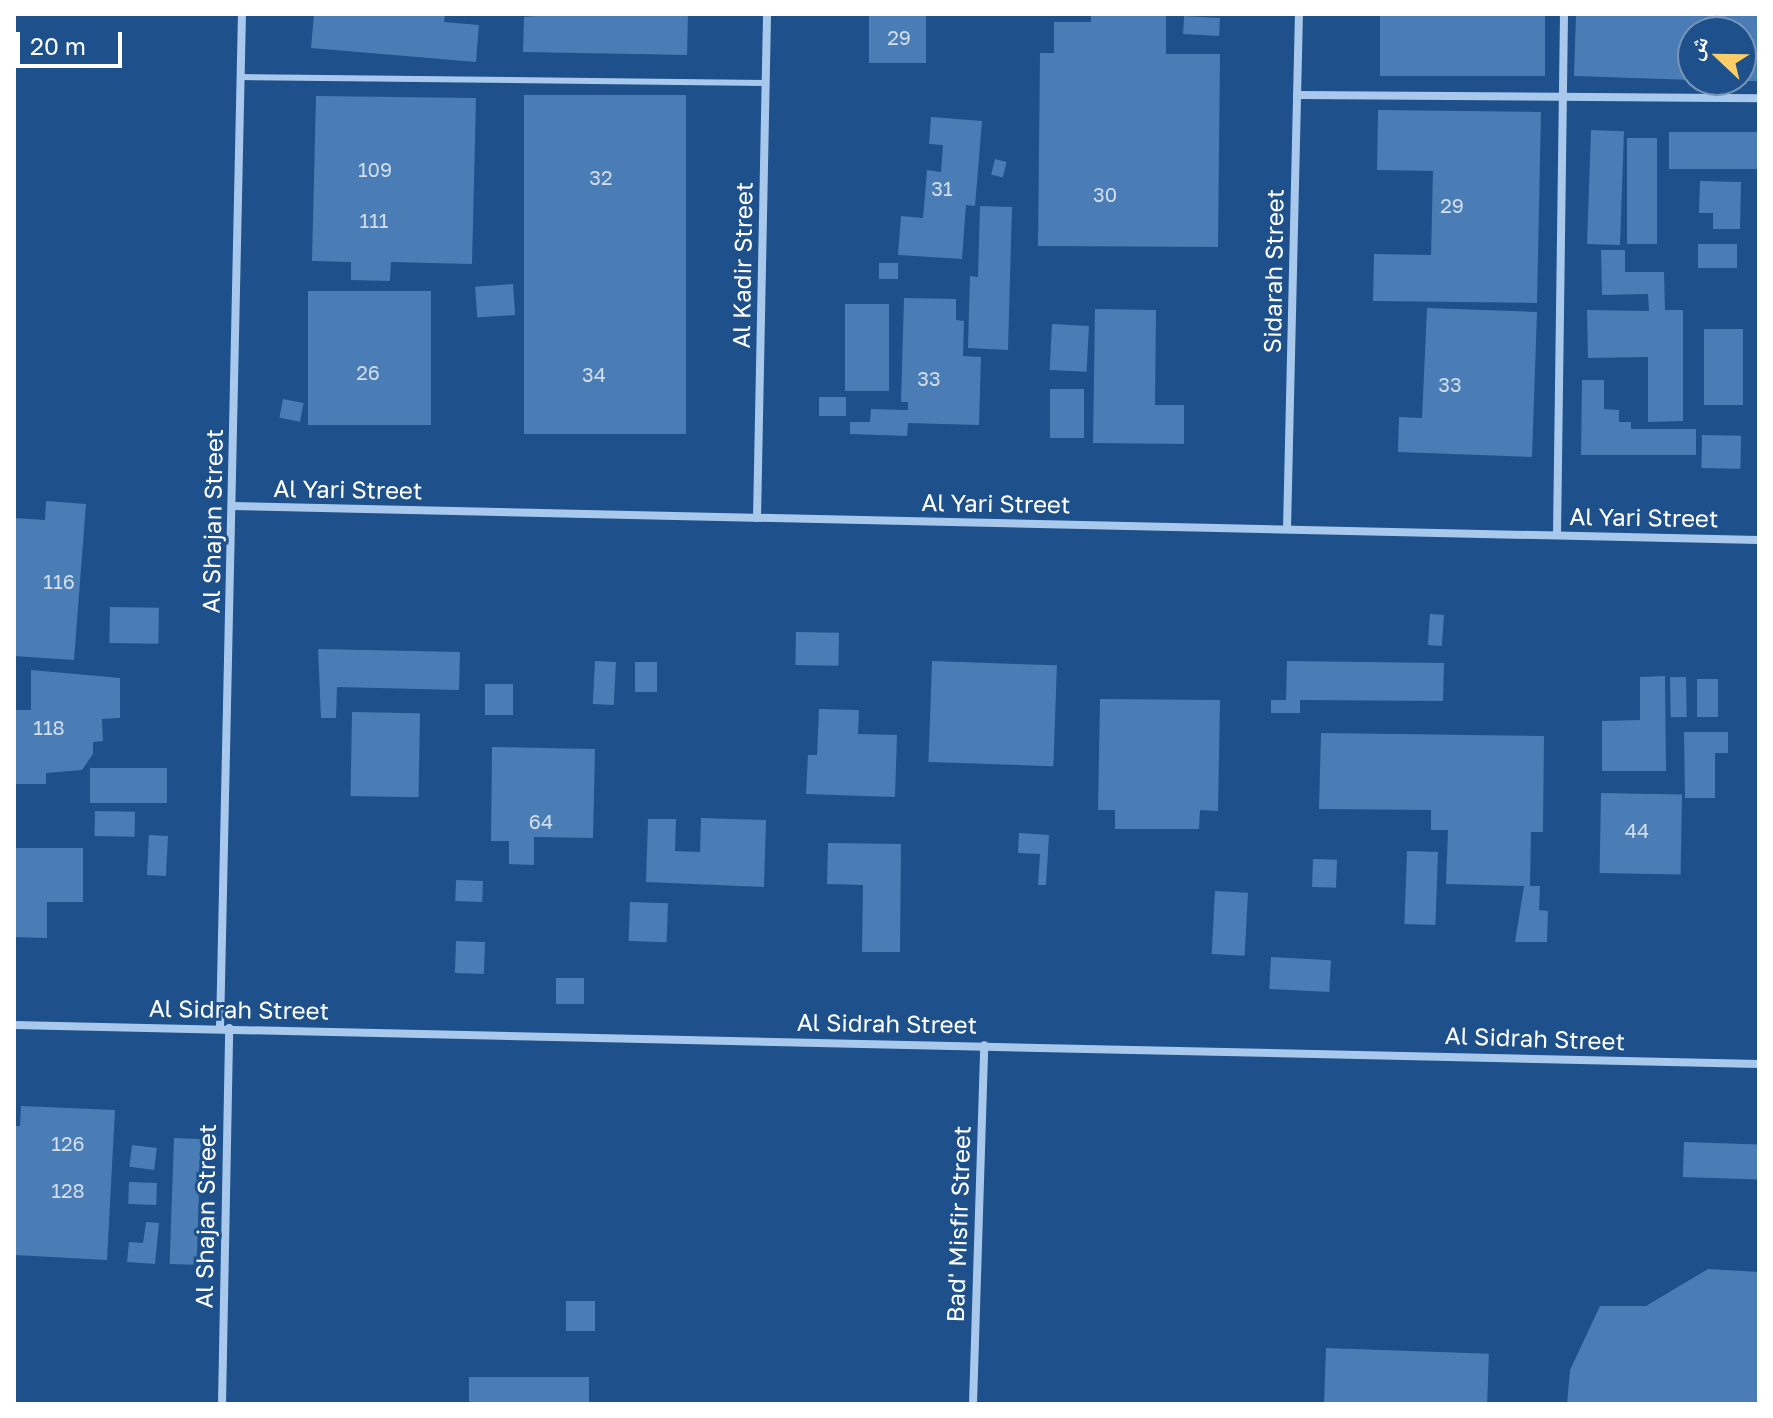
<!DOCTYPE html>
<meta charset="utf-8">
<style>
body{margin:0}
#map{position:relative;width:1773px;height:1418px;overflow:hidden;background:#1e508b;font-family:"Golos Text","Noto Naskh Arabic",sans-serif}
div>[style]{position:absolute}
.building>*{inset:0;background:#4a7cb5;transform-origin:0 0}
.service>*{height:6px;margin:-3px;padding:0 3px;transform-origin:3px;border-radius:3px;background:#a9c9ec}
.minor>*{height:8px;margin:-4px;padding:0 4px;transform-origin:4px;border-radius:4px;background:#a9c9ec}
span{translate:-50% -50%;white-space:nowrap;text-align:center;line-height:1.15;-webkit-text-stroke:6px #1e508b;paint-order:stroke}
.number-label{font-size:20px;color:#d2deec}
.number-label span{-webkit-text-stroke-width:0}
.street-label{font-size:24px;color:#fff}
.frame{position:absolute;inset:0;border:16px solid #fff;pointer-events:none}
.north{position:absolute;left:1677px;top:16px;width:80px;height:80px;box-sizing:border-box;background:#1e508b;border:2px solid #7896b9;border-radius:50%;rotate:292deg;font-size:22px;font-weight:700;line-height:32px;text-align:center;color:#fff}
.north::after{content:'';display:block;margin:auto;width:28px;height:36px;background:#fbcd68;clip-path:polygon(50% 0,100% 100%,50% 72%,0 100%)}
.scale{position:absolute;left:16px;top:32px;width:106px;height:36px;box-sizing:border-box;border:4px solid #fff;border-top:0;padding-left:10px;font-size:24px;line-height:28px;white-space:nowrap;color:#fff;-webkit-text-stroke:6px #1e508b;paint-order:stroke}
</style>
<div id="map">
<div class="building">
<div style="clip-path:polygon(314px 14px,445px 14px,444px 22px,479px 25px,476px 62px,311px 48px)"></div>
<div style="clip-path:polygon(557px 14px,688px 14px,687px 55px,523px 52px,524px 17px)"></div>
<div style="left:869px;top:14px;width:57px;height:49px"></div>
<div style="clip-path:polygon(1091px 14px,1166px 14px,1166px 54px,1220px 54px,1218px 247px,1038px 246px,1040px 53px,1054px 53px,1054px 22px,1091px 22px)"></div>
<div style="left:1380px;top:14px;width:165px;height:62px"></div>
<div style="clip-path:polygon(1576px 14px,1759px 14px,1759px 81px,1741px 81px,1741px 32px,1693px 32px,1693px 80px,1574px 76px)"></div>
<div style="left:1220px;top:18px;width:18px;height:36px;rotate:93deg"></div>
<div style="left:524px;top:95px;width:162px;height:339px"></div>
<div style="clip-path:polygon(316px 96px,476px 98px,472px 264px,391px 262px,390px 281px,351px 280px,351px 262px,312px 261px)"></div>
<div style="clip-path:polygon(1378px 110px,1541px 112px,1537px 303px,1373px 301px,1374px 254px,1431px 255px,1433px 171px,1377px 170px)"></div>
<div style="clip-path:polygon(931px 117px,982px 121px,975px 206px,966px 205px,962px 259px,898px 255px,901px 216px,923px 218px,927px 170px,941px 172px,943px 145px,929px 144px)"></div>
<div style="left:1591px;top:130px;width:33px;height:114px;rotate:2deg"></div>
<div style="left:1669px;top:132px;width:90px;height:37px"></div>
<div style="left:1657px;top:138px;width:106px;height:30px;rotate:90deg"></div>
<div style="left:995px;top:159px;width:12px;height:16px;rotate:14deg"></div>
<div style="clip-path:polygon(1700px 181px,1741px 182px,1740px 229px,1713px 229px,1713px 213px,1699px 213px)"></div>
<div style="clip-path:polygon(980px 206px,1012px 207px,1008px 350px,968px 348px,970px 276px,978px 277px)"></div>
<div style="left:1698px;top:244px;width:39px;height:24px"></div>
<div style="clip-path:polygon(1601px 250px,1625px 250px,1625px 272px,1664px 272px,1665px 310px,1683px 310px,1683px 421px,1648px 422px,1648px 357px,1588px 358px,1587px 310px,1649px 311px,1648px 294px,1602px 295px)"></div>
<div style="left:898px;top:263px;width:16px;height:19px;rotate:90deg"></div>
<div style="left:513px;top:284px;width:31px;height:38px;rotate:86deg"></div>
<div style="left:308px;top:291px;width:123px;height:134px"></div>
<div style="clip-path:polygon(904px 298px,956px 299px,956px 320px,964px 321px,963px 356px,981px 357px,979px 425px,908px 423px,907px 436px,850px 434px,850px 422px,870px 422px,871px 409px,908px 410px,908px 402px,901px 402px)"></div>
<div style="left:845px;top:304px;width:44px;height:87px"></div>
<div style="clip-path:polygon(1427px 308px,1537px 312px,1532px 457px,1398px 452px,1399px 417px,1422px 418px)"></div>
<div style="clip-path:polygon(1095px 309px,1156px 310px,1155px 405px,1184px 405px,1184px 444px,1093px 443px)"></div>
<div style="left:1052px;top:324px;width:37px;height:46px;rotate:3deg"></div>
<div style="left:1704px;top:329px;width:39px;height:76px"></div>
<div style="clip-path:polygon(1582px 380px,1604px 380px,1604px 409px,1619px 410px,1619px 422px,1631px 422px,1631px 429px,1696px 429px,1696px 455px,1581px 455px)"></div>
<div style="left:1050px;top:389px;width:34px;height:49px"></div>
<div style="left:846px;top:397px;width:19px;height:27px;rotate:90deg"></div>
<div style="left:283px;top:399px;width:21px;height:19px;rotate:11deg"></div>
<div style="left:1702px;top:435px;width:39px;height:33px;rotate:1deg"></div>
<div style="clip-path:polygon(46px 501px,86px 504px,74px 660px,14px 656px,14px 518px,45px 520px)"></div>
<div style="left:110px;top:607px;width:49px;height:36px;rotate:1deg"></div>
<div style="left:1430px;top:614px;width:14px;height:31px;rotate:4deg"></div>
<div style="left:796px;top:632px;width:43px;height:33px;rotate:1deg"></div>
<div style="clip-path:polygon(318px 649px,460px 652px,459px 690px,337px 687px,336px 718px,321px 718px)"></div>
<div style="left:595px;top:661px;width:21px;height:43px;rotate:3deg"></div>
<div style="left:932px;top:661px;width:125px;height:101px;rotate:2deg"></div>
<div style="clip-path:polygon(1287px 661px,1444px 663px,1443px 701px,1300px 700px,1300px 713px,1271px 713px,1271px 700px,1286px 700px)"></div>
<div style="left:635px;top:662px;width:22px;height:30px"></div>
<div style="clip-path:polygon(31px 670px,120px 678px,120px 718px,102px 719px,103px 741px,93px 742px,93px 754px,82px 770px,46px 773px,46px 784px,14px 784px,14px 710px,31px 710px)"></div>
<div style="clip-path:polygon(1665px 676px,1666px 771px,1602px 771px,1602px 721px,1640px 720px,1640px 677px)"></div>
<div style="left:1686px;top:677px;width:40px;height:16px;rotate:89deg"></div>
<div style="left:1697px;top:679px;width:21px;height:38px"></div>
<div style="left:485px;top:684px;width:28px;height:31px"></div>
<div style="clip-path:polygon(1100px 699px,1220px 700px,1218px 811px,1200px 810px,1199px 829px,1115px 829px,1115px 810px,1098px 810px)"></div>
<div style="clip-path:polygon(819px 709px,859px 710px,858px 734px,897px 735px,895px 797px,806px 794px,808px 755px,817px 755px)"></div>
<div style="left:352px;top:712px;width:68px;height:84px;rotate:1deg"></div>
<div style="clip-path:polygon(1684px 732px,1728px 732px,1728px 753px,1715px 753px,1715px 798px,1685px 798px)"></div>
<div style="clip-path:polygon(1321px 733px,1544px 736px,1543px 832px,1531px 832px,1530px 886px,1540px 886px,1539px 910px,1548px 911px,1547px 942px,1515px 942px,1524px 886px,1446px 884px,1448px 830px,1431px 830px,1431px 810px,1319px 809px)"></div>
<div style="clip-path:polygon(492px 747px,595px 749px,593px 838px,534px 837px,534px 865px,509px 864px,509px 841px,491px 841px)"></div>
<div style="left:90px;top:768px;width:77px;height:35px"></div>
<div style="left:1601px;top:793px;width:81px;height:80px;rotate:1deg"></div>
<div style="left:95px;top:811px;width:40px;height:25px;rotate:1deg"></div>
<div style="clip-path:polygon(701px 818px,766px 820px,764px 887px,646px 882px,648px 819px,676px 819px,675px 851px,700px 852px)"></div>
<div style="clip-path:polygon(1019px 833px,1049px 835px,1046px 885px,1038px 885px,1040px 854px,1018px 853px)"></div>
<div style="left:149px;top:835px;width:19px;height:40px;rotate:3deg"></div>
<div style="clip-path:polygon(828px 843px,901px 844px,900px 952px,862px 952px,863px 885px,827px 884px)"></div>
<div style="clip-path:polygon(14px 848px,83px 848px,83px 902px,47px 902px,47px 938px,14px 937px)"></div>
<div style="left:1407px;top:851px;width:31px;height:73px;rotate:2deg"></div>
<div style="left:1313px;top:859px;width:24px;height:28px;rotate:2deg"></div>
<div style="left:456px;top:880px;width:27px;height:21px;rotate:2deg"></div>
<div style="left:1215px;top:891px;width:33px;height:63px;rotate:3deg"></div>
<div style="left:630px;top:902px;width:38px;height:39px;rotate:2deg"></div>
<div style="left:456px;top:941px;width:29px;height:32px;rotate:2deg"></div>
<div style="left:1271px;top:957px;width:60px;height:32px;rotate:3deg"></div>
<div style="left:556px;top:978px;width:28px;height:26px"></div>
<div style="clip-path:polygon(21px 1106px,115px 1110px,107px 1260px,14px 1255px,14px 1126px,20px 1126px)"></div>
<div style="left:174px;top:1138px;width:27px;height:126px;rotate:2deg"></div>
<div style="left:1684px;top:1142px;width:75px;height:35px;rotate:2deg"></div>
<div style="left:132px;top:1145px;width:25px;height:22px;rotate:7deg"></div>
<div style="left:129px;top:1182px;width:28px;height:22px;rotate:2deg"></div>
<div style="clip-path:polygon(146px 1222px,159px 1223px,155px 1264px,127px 1262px,129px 1242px,143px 1243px)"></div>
<div style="clip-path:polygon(1708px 1269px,1759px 1272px,1759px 1404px,1567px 1404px,1570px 1370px,1600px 1306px,1646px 1306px)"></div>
<div style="left:566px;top:1301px;width:29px;height:30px"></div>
<div style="left:1326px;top:1348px;width:163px;height:56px;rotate:2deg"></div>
<div style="left:469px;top:1377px;width:120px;height:27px"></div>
</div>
<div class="service">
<div style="left:241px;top:77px;width:525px;rotate:0.65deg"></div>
</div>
<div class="minor">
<div style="left:1297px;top:95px;width:462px;rotate:0.4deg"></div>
<div style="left:232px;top:506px;width:1527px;rotate:1.28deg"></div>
<div style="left:757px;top:518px;width:504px;rotate:-88.86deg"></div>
<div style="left:1287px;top:529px;width:515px;rotate:-88.67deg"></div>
<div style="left:1557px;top:535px;width:521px;rotate:-89.23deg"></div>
<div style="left:14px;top:1025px;width:1745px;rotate:1.28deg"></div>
<div style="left:220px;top:1029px;width:1015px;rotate:-88.76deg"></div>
<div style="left:222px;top:1404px;width:376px;rotate:-88.9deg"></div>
<div style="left:973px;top:1404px;width:359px;rotate:-88.2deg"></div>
</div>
<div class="number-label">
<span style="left:899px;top:37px">29</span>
<span style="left:375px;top:169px">109</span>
<span style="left:601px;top:177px">32</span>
<span style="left:942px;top:188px">31</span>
<span style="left:1105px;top:194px">30</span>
<span style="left:1452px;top:205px">29</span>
<span style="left:374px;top:220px">111</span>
<span style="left:368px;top:372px">26</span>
<span style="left:594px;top:374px">34</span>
<span style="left:929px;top:378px">33</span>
<span style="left:1450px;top:384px">33</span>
<span style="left:59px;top:581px">116</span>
<span style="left:49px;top:727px">118</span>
<span style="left:541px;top:821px">64</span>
<span style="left:1637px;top:830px">44</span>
<span style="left:68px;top:1143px">126</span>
<span style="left:68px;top:1190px">128</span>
</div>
<div class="street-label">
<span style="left:742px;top:265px;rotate:-89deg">Al Kadir Street</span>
<span style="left:1273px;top:271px;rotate:-89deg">Sidarah Street</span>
<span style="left:348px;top:489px;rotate:1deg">Al Yari Street</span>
<span style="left:996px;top:503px;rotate:1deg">Al Yari Street</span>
<span style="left:1644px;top:517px;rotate:1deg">Al Yari Street</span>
<span style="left:212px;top:521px;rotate:-89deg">Al Shajan Street</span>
<span style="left:239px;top:1009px;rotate:1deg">Al Sidrah Street</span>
<span style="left:887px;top:1023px;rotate:1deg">Al Sidrah Street</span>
<span style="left:1535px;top:1038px;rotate:2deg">Al Sidrah Street</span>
<span style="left:205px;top:1216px;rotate:-89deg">Al Shajan Street</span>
<span style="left:958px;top:1224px;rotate:-88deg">Bad' Misfir Street</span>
</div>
<div class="frame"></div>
<div class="north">ش</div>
<div class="scale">20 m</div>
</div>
